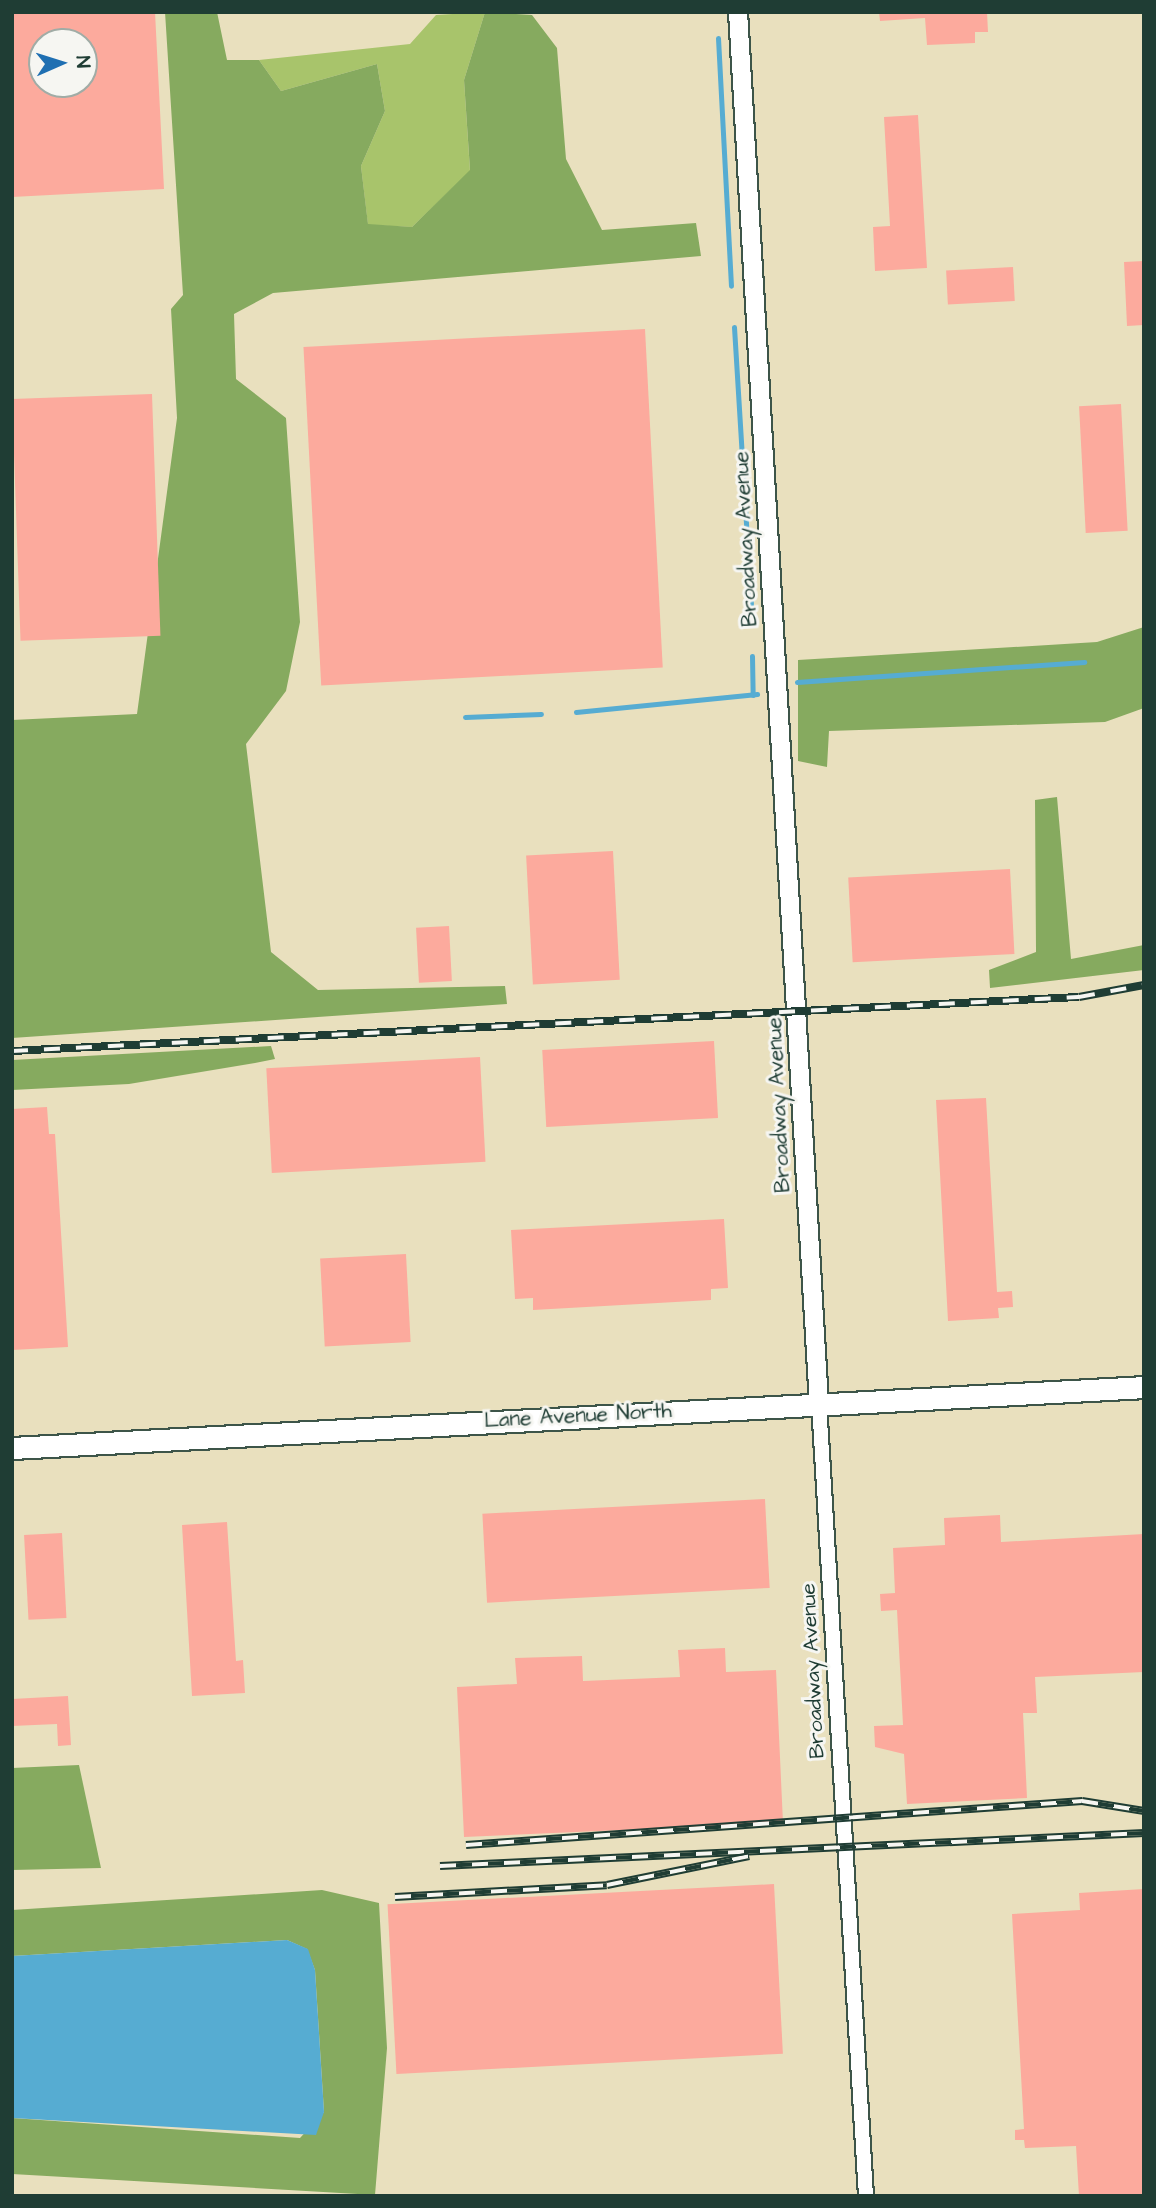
<!DOCTYPE html>
<style>
body{margin:0}
#map{position:relative;width:1156px;height:2208px;overflow:hidden;background:#e9e0be;font-family:"Architects Daughter",sans-serif}
div>[style]{position:absolute}
.green>*{inset:0;background:#a8c46b}
.forest>*{inset:0;background:#86aa5f}
.water>*{inset:0;background:#56acd2}
.stream>*{height:5px;margin:-2.5px;padding:0 2.5px;transform-origin:2.5px;border-radius:2.5px;background:#56acd2}
.building>*{inset:0;background:#fcaa9d;transform-origin:0 0}
.roads{filter:drop-shadow(2px 0 #3d5549) drop-shadow(-2px 0 #3d5549) drop-shadow(0 2px #3d5549) drop-shadow(0 -2px #3d5549)}
.minor>*{height:14px;margin:-7px;padding:0 7px;transform-origin:7px;border-radius:7px;background:#fff}
.tertiary>*{height:18px;margin:-9px;padding:0 9px;transform-origin:9px;border-radius:9px;background:#fff}
.secondary>*{height:21px;margin:-10.5px;padding:0 10.5px;transform-origin:10.5px;border-radius:10.5px;background:#fff}
.rail>*{height:8px;margin-top:-4px;transform-origin:0;background:repeating-linear-gradient(90deg,#f6f6f2 0 16px,#1f3d34 0 32px);box-sizing:border-box;border-block:2px solid #1f3d34}
span{translate:-50% -50%;white-space:nowrap;text-align:center;line-height:1.15;-webkit-text-stroke:6px #f6f6f2;paint-order:stroke}
.street-label{font-size:21px;color:#1f3d34}
.frame{position:absolute;inset:0;border:14px solid #1f3d34;pointer-events:none}
.north{position:absolute;left:28px;top:28px;width:70px;height:70px;box-sizing:border-box;background:#f6f6f2;border:2px solid #a0aca6;border-radius:50%;rotate:87deg;font-size:19px;font-weight:700;line-height:28px;text-align:center;color:#1f3d34}
.north::after{content:'';display:block;margin:auto;width:24px;height:32px;background:#1f6fb2;clip-path:polygon(50% 0,100% 100%,50% 72%,0 100%)}
</style>
<div id="map">
<div class="green">
<div style="clip-path:polygon(485px 12px,464px 80px,470px 171px,412px 227px,368px 225px,361px 166px,385px 111px,377px 64px,281px 91px,259px 60px,410px 44px,436px 15px)"></div>
</div>
<div class="forest">
<div style="clip-path:polygon(165px 12px,217px 12px,227px 60px,259px 60px,281px 91px,377px 64px,385px 111px,361px 166px,368px 224px,412px 227px,470px 170px,464px 80px,485px 12px,532px 15px,557px 48px,566px 159px,602px 230px,696px 223px,701px 256px,273px 293px,234px 314px,236px 379px,286px 418px,300px 622px,286px 691px,246px 744px,271px 952px,318px 990px,505px 986px,507px 1004px,12px 1038px,12px 720px,137px 714px,177px 418px,171px 309px,183px 295px)"></div>
<div style="clip-path:polygon(1144px 627px,1144px 708px,1105px 722px,829px 731px,827px 767px,798px 761px,798px 660px,1097px 642px)"></div>
<div style="clip-path:polygon(1057px 797px,1071px 959px,1144px 945px,1144px 970px,990px 988px,989px 970px,1036px 952px,1035px 800px)"></div>
<div style="clip-path:polygon(271px 1046px,275px 1059px,255px 1063px,129px 1084px,12px 1090px,12px 1060px)"></div>
<div style="clip-path:polygon(79px 1765px,101px 1868px,12px 1870px,12px 1768px)"></div>
<div style="clip-path:polygon(322px 1890px,379px 1903px,387px 2048px,375px 2195px,12px 2174px,12px 2118px,300px 2138px,324px 2112px,315px 1970px,307px 1949px,287px 1940px,12px 1956px,12px 1910px)"></div>
</div>
<div class="water">
<div style="clip-path:polygon(287px 1940px,308px 1949px,315px 1970px,324px 2112px,316px 2135px,12px 2118px,12px 1956px)"></div>
</div>
<div class="stream">
<div style="left:718px;top:38px;width:248px;rotate:87deg"></div>
<div style="left:734px;top:327px;width:281px;rotate:86.5deg"></div>
<div style="left:752px;top:656px;width:39px;rotate:89deg"></div>
<div style="left:797px;top:682px;width:288px;rotate:-4deg"></div>
<div style="left:576px;top:712px;width:182px;rotate:-5.7deg"></div>
<div style="left:465px;top:717px;width:76px;rotate:-2.3deg"></div>
</div>
<div class="building">
<div style="clip-path:polygon(evenodd,12px 12px,155px 12px,164px 189px,12px 197px,12px 12px,42px 42px,84px 42px,84px 84px,42px 84px,42px 42px)"></div>
<div style="clip-path:polygon(879px 12px,987px 12px,988px 32px,975px 32px,975px 43px,927px 45px,925px 18px,880px 21px)"></div>
<div style="clip-path:polygon(918px 115px,927px 268px,875px 271px,873px 227px,890px 226px,884px 117px)"></div>
<div style="clip-path:polygon(1144px 261px,1144px 325px,1127px 326px,1124px 262px)"></div>
<div style="left:1013px;top:267px;width:34px;height:67px;rotate:87deg"></div>
<div style="left:645px;top:329px;width:339px;height:342px;rotate:87deg"></div>
<div style="left:152px;top:394px;width:242px;height:140px;rotate:88deg"></div>
<div style="left:1121px;top:404px;width:127px;height:42px;rotate:87deg"></div>
<div style="left:613px;top:851px;width:129px;height:87px;rotate:87deg"></div>
<div style="left:1010px;top:869px;width:85px;height:162px;rotate:87deg"></div>
<div style="left:449px;top:926px;width:55px;height:33px;rotate:87deg"></div>
<div style="left:714px;top:1041px;width:77px;height:172px;rotate:87deg"></div>
<div style="left:480px;top:1057px;width:105px;height:214px;rotate:87deg"></div>
<div style="clip-path:polygon(986px 1098px,997px 1292px,1012px 1291px,1013px 1307px,998px 1308px,999px 1318px,948px 1321px,936px 1100px)"></div>
<div style="clip-path:polygon(47px 1107px,49px 1134px,55px 1134px,68px 1347px,12px 1350px,12px 1109px)"></div>
<div style="clip-path:polygon(724px 1219px,728px 1288px,711px 1289px,711px 1300px,533px 1310px,533px 1298px,515px 1299px,511px 1230px)"></div>
<div style="left:406px;top:1254px;width:88px;height:86px;rotate:87deg"></div>
<div style="left:765px;top:1499px;width:89px;height:283px;rotate:87deg"></div>
<div style="clip-path:polygon(1000px 1515px,1001px 1542px,1144px 1534px,1144px 1672px,1035px 1677px,1037px 1713px,1023px 1713px,1027px 1798px,907px 1804px,904px 1754px,875px 1747px,874px 1726px,903px 1725px,897px 1610px,881px 1611px,880px 1594px,895px 1593px,893px 1548px,945px 1545px,944px 1518px)"></div>
<div style="clip-path:polygon(227px 1522px,236px 1661px,243px 1660px,245px 1693px,192px 1696px,182px 1525px)"></div>
<div style="left:62px;top:1533px;width:85px;height:38px;rotate:87deg"></div>
<div style="clip-path:polygon(725px 1648px,726px 1672px,776px 1670px,783px 1823px,464px 1837px,457px 1687px,517px 1684px,515px 1658px,582px 1656px,583px 1681px,680px 1677px,678px 1650px)"></div>
<div style="clip-path:polygon(68px 1696px,71px 1745px,58px 1746px,57px 1724px,12px 1726px,12px 1699px)"></div>
<div style="left:774px;top:1884px;width:170px;height:387px;rotate:87deg"></div>
<div style="clip-path:polygon(1144px 1889px,1144px 2196px,1079px 2196px,1076px 2146px,1025px 2148px,1024px 2140px,1015px 2140px,1015px 2130px,1024px 2129px,1012px 1914px,1080px 1910px,1079px 1893px)"></div>
</div>
<div class="roads">
<div class="minor">
<div style="left:819px;top:1403px;width:794px;rotate:86.61deg"></div>
</div>
<div class="tertiary">
<div style="left:738px;top:12px;width:1393px;rotate:86.67deg"></div>
</div>
<div class="secondary">
<div style="left:12px;top:1448px;width:1134px;rotate:-3.08deg"></div>
</div>
</div>
<div class="rail">
<div style="left:12px;top:1051px;width:1068px;rotate:-2.9deg"></div>
<div style="left:1079px;top:997px;width:66px;rotate:-10.5deg"></div>
<div style="left:466px;top:1845px;width:618px;rotate:-4.09deg"></div>
<div style="left:1082px;top:1801px;width:63px;rotate:9.2deg"></div>
<div style="left:440px;top:1866px;width:705px;rotate:-2.68deg"></div>
<div style="left:395px;top:1897px;width:212px;rotate:-3.2deg"></div>
<div style="left:607px;top:1885px;width:145px;rotate:-11.5deg"></div>
</div>
<div class="street-label">
<span style="left:746px;top:539px;rotate:-93deg">Broadway Avenue</span>
<span style="left:779px;top:1105px;rotate:-93deg">Broadway Avenue</span>
<span style="left:578px;top:1416px;rotate:-3deg">Lane Avenue North</span>
<span style="left:813px;top:1671px;rotate:-93deg">Broadway Avenue</span>
</div>
<div class="frame"></div>
<div class="north">N</div>
</div>
